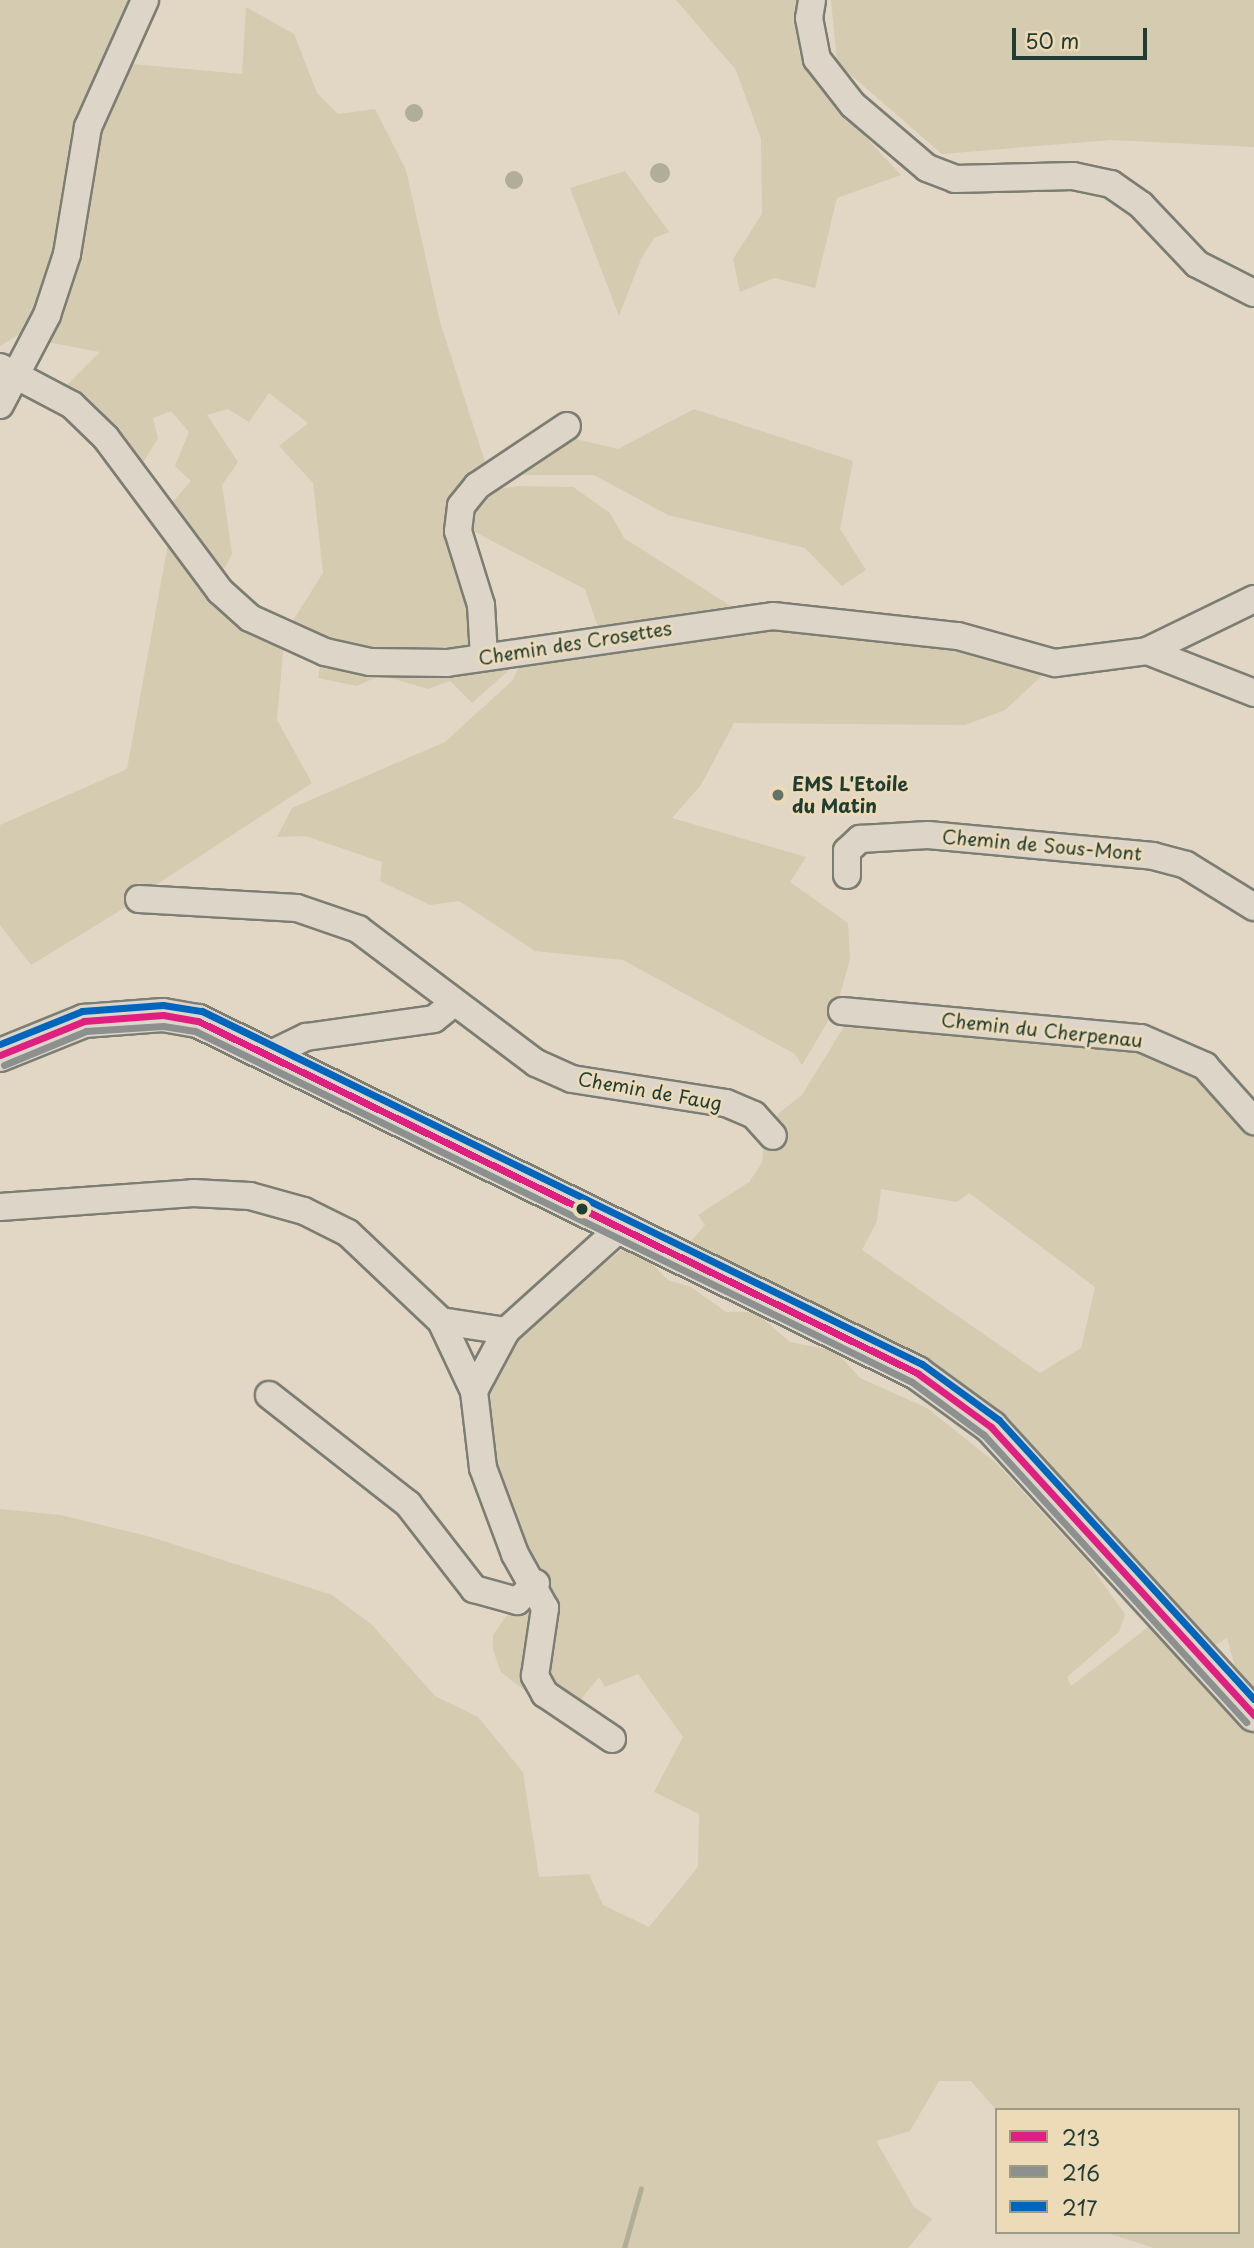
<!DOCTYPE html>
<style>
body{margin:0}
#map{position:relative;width:1254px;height:2248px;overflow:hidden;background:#e1d7c4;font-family:"Playpen Sans",sans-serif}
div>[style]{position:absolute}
.green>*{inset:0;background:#d5cbb1}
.water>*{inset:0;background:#b0ae96}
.round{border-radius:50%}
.stream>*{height:5px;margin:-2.5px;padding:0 2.5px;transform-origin:2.5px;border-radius:2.5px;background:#b0ae96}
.roads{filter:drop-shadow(2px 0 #7c7d73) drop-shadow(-2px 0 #7c7d73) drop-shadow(0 2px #7c7d73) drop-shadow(0 -2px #7c7d73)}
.minor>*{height:26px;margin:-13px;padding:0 13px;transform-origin:13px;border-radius:13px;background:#ddd5c8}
.major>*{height:32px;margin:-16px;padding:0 16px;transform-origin:16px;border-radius:16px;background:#ddd5c8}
.bus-1>*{height:7px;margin:-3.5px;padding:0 3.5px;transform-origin:3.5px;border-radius:3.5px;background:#e02080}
.bus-2>*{height:7px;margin:-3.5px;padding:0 3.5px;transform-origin:3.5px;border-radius:3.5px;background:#8c908f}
.bus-3>*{height:7px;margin:-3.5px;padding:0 3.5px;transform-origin:3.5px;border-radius:3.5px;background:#0065bd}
.dots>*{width:19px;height:19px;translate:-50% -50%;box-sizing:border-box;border:4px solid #eddbb8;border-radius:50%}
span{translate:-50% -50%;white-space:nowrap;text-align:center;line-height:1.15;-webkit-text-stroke:5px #eddbb8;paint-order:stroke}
.street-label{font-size:19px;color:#1f3d34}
.poi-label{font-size:19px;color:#1f3d34;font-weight:700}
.left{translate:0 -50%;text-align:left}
.legend{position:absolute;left:995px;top:2108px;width:245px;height:126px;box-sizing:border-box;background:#eddbb8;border:2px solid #9b9c83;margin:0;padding:9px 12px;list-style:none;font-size:21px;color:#1f3d34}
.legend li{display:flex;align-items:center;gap:14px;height:35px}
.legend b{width:35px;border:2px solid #9b9c83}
.scale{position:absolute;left:1012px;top:28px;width:135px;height:32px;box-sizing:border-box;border:4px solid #1f3d34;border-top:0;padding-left:9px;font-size:21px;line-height:24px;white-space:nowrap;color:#1f3d34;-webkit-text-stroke:5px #eddbb8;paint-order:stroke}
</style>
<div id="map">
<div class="green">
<div style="clip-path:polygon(0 0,132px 0,71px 133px,57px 255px,31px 327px,0 346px)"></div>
<div style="clip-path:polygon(676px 0,800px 0,799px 53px,831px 100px,901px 175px,837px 198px,815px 288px,774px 278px,740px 292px,733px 259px,762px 214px,761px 139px,736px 70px)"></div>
<div style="clip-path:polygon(831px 0,1254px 0,1254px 147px,1111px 140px,942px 154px,837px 63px)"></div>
<div style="clip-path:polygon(246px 7px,294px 34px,317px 93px,338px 114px,375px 109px,406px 170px,440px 322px,486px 465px,462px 490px,508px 671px,472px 703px,450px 681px,428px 689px,381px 675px,357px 686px,318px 678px,324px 645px,290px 625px,323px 573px,313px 483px,279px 446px,308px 423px,269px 393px,249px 422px,228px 409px,207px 415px,238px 462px,222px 485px,232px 554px,222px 573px,168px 507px,191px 481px,175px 466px,189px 432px,171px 411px,153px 418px,158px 438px,142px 464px,64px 388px,100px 352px,47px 342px,102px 104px,122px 63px,242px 74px)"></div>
<div style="clip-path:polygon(625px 171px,669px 232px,654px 238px,641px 259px,619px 316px,570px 188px)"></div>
<div style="clip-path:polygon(694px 409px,853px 461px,840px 529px,866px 570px,842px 586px,805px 548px,668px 515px,594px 475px,509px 475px,559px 435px,618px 449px)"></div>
<div style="clip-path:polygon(519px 486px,573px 487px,610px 513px,624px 538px,731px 606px,598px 627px,585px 589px,469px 529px,467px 507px,480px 491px)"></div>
<div style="clip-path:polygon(170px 533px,284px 641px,277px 720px,312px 783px,142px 894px,139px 881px,139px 899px,31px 965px,0 925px,0 825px,127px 769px)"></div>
<div style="clip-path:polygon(765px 627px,915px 635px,1045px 673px,1005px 710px,965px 725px,734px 723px,701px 785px,672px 818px,806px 857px,790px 882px,848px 923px,850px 959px,837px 1006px,802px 1065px,795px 1054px,623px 960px,535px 951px,459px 901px,430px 905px,380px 881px,382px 862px,305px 836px,277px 837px,292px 808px,445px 742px,513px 680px,522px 659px)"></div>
<div style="clip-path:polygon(evenodd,858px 1019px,1120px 1043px,1192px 1067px,1254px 1132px,1254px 1699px,1238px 1678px,1227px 1638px,1214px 1646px,1016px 1432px,964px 1387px,691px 1241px,705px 1225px,698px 1215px,749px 1182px,762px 1163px,764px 1139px,779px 1113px,802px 1095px,845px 1025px,858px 1019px,881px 1189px,957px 1202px,969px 1193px,1095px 1287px,1081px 1348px,1040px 1373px,862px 1250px,877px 1221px,881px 1189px)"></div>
<div style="clip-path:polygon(625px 1247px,635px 1247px,668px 1280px,691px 1287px,726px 1312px,755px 1312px,790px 1342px,835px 1351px,860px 1378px,927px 1408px,996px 1463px,1086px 1560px,1125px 1614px,1119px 1632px,1067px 1677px,1071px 1686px,1155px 1622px,1254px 1729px,1254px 2248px,1154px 2248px,1104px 2232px,1238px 2232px,1238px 2110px,997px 2111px,971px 2081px,939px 2081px,910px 2131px,876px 2141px,914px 2207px,932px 2219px,908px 2248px,0 2248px,0 1509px,61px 1515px,151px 1537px,332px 1595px,372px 1625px,435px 1696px,478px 1717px,523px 1772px,539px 1877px,589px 1874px,603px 1905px,649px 1927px,698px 1867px,699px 1814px,654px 1792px,683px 1737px,638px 1674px,605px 1687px,599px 1677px,579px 1702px,533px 1697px,501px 1672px,493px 1650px,493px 1635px,506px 1616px,537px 1604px,552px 1615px,548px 1578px,529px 1550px,487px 1448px,487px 1392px,516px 1337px)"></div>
</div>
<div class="water">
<div class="round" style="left:405px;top:104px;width:18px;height:18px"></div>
<div class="round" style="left:650px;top:163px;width:20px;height:20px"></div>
<div class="round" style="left:505px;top:171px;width:18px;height:18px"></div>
</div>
<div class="stream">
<div style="left:624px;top:2248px;width:62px;rotate:-74.2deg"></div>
</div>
<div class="roads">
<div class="minor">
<div style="left:812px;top:0;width:18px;rotate:99deg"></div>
<div style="left:809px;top:18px;width:42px;rotate:79deg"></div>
<div style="left:817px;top:59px;width:58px;rotate:52deg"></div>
<div style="left:853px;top:105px;width:97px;rotate:40.4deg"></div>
<div style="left:927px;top:168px;width:30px;rotate:21deg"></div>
<div style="left:955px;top:179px;width:118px;rotate:-1.5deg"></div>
<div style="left:1073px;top:176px;width:39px;rotate:12deg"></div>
<div style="left:1111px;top:184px;width:37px;rotate:35deg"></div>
<div style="left:1141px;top:205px;width:81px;rotate:46.5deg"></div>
<div style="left:1197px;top:264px;width:64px;rotate:27deg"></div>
<div style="left:0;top:367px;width:81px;rotate:27.8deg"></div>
<div style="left:72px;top:405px;width:47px;rotate:44.1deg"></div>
<div style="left:106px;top:438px;width:191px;rotate:53.3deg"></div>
<div style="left:220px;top:591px;width:40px;rotate:42deg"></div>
<div style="left:250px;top:618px;width:82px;rotate:24.4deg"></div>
<div style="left:325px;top:652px;width:46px;rotate:12.5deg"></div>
<div style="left:370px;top:662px;width:77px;rotate:0.7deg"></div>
<div style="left:447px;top:663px;width:329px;rotate:-8.2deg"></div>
<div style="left:773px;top:616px;width:186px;rotate:6.2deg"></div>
<div style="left:958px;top:636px;width:101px;rotate:15.6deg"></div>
<div style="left:1055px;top:663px;width:93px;rotate:-7.4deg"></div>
<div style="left:1147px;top:651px;width:115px;rotate:21.4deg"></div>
<div style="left:0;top:405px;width:102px;rotate:-62.4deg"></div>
<div style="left:47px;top:315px;width:64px;rotate:-71.8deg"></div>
<div style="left:67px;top:254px;width:129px;rotate:-80.6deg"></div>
<div style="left:88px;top:127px;width:139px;rotate:-65.8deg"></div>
<div style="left:1147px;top:651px;width:119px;rotate:-25.9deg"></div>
<div style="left:484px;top:657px;width:52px;rotate:-93.3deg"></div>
<div style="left:481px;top:605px;width:77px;rotate:-107.3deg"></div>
<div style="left:458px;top:531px;width:25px;rotate:-83deg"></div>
<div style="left:461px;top:506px;width:26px;rotate:-51deg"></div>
<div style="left:477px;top:486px;width:108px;rotate:-33.7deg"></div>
<div style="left:847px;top:875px;width:24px;rotate:-90deg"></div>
<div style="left:847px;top:851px;width:18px;rotate:-43deg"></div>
<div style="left:860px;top:839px;width:68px;rotate:-3.4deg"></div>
<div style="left:928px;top:835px;width:226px;rotate:5.3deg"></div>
<div style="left:1153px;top:856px;width:34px;rotate:15deg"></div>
<div style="left:1186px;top:865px;width:80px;rotate:31.7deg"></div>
<div style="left:139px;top:899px;width:158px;rotate:3.3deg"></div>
<div style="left:297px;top:908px;width:65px;rotate:19deg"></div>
<div style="left:358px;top:929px;width:223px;rotate:37deg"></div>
<div style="left:536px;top:1063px;width:39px;rotate:24deg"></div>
<div style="left:572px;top:1079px;width:156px;rotate:8.9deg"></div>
<div style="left:726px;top:1103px;width:30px;rotate:23deg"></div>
<div style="left:754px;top:1115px;width:28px;rotate:48deg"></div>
<div style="left:842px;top:1011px;width:300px;rotate:5.2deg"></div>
<div style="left:1141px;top:1038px;width:70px;rotate:23.6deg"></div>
<div style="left:1205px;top:1066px;width:74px;rotate:48.3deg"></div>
<div style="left:271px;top:1054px;width:39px;rotate:-26deg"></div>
<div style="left:306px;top:1037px;width:129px;rotate:-8deg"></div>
<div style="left:434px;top:1019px;width:26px;rotate:-39deg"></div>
<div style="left:0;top:1207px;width:194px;rotate:-4.1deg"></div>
<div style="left:193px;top:1193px;width:57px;rotate:3deg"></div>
<div style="left:250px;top:1196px;width:56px;rotate:15.5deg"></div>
<div style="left:304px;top:1211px;width:49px;rotate:26.6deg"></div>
<div style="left:348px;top:1233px;width:128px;rotate:43.4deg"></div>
<div style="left:441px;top:1321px;width:66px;rotate:8.7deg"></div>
<div style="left:441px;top:1321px;width:77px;rotate:64.8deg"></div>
<div style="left:269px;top:1395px;width:177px;rotate:38.1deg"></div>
<div style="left:408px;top:1504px;width:108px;rotate:52.2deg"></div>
<div style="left:474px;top:1589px;width:45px;rotate:15.6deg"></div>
<div style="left:517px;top:1601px;width:26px;rotate:-43deg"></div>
<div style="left:612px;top:1739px;width:81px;rotate:-146.1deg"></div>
<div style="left:545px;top:1694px;width:21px;rotate:-119deg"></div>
<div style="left:535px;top:1676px;width:69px;rotate:-81.6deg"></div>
<div style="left:545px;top:1608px;width:62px;rotate:-119.1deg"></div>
<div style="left:515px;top:1554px;width:92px;rotate:-110.4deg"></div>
<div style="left:483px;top:1468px;width:78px;rotate:-96.7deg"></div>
<div style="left:474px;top:1391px;width:68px;rotate:-61.9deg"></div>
<div style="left:506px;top:1331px;width:154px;rotate:-42.1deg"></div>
</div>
<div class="major">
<div style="left:0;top:1055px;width:91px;rotate:-22deg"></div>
<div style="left:84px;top:1021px;width:79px;rotate:-4.3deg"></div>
<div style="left:163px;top:1015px;width:36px;rotate:10deg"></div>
<div style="left:198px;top:1021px;width:801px;rotate:26.08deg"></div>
<div style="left:917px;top:1373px;width:92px;rotate:36.1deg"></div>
<div style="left:991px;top:1427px;width:390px;rotate:47.6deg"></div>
</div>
</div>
<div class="bus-1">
<div style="left:0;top:1055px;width:91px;rotate:-22deg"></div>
<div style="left:84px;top:1021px;width:79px;rotate:-4.3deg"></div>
<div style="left:163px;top:1015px;width:36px;rotate:10deg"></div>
<div style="left:198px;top:1021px;width:801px;rotate:26.08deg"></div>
<div style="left:917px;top:1373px;width:92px;rotate:36.1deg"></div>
<div style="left:991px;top:1427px;width:390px;rotate:47.6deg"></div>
</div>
<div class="bus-2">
<div style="left:4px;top:1065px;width:89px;rotate:-22.5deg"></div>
<div style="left:86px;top:1031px;width:77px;rotate:-3.7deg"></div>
<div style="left:163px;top:1026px;width:32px;rotate:9deg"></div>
<div style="left:195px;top:1031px;width:798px;rotate:26.08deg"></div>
<div style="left:912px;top:1382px;width:89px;rotate:36.4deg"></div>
<div style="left:984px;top:1435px;width:389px;rotate:47.6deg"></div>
</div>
<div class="bus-3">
<div style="left:0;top:1044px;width:88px;rotate:-21.9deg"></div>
<div style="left:82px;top:1011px;width:81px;rotate:-4.2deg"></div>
<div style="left:163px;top:1005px;width:39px;rotate:9deg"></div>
<div style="left:202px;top:1011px;width:802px;rotate:26.12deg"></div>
<div style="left:922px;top:1364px;width:95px;rotate:36deg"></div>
<div style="left:999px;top:1420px;width:378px;rotate:47.6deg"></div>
</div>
<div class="dots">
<div style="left:778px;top:795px;background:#637366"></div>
<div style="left:582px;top:1209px;background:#1f3d34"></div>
</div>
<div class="street-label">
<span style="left:575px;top:643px;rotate:-9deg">Chemin des Crosettes</span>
<span style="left:1042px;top:845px;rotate:5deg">Chemin de Sous-Mont</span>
<span style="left:1042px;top:1030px;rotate:6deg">Chemin du Cherpenau</span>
<span style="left:650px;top:1091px;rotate:10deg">Chemin de Faug</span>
</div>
<div class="poi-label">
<span class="left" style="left:792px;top:795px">EMS L'Etoile<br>du Matin</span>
</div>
<ul class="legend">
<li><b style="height:9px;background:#e02080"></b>213</li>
<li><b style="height:9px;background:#8c908f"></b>216</li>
<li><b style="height:9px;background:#0065bd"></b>217</li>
</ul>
<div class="scale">50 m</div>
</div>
